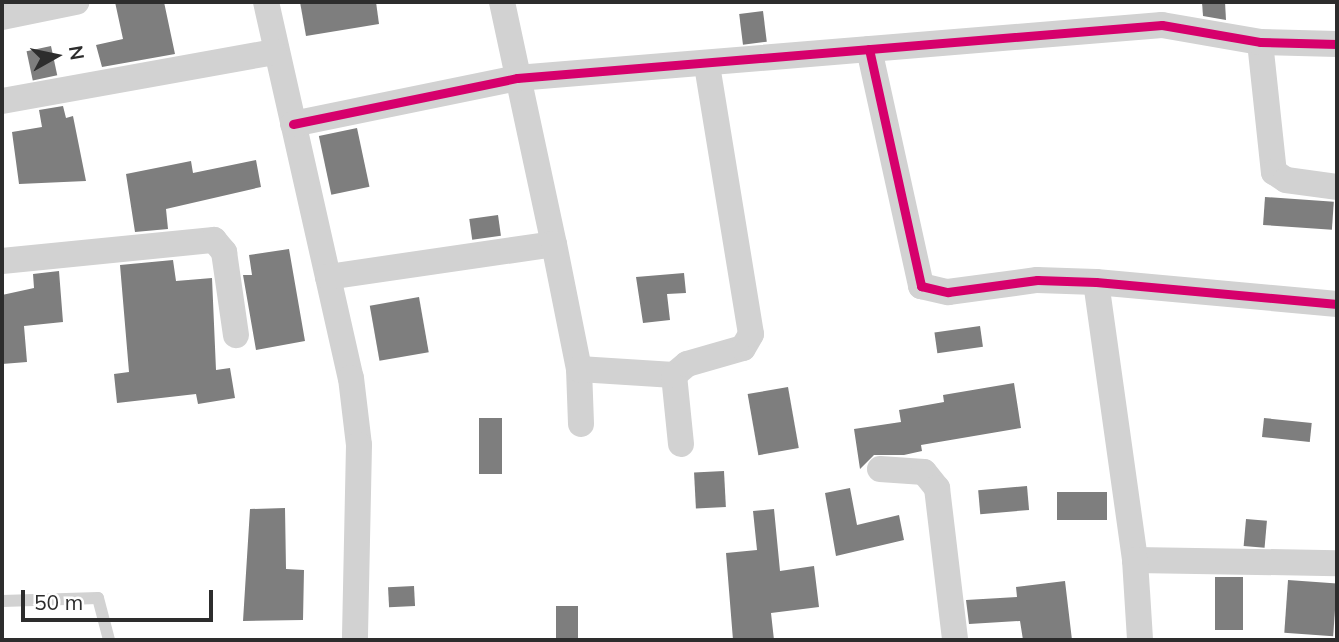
<!DOCTYPE html>
<style>
body{margin:0}
#map{position:relative;width:1339px;height:642px;overflow:hidden;background:#fff;font-family:Mulish,sans-serif}
div>[style]{position:absolute}
.building>*{inset:0;background:#7e7e7e;transform-origin:0 0}
.service>*{height:12px;margin:-6px;padding:0 6px;transform-origin:6px;border-radius:6px;background:#d2d2d2}
.minor>*{height:26px;margin:-13px;padding:0 13px;transform-origin:13px;border-radius:13px;background:#d2d2d2}
.cycleway>*{height:9px;margin:-4.5px;padding:0 4.5px;transform-origin:4.5px;border-radius:4.5px;background:#d6006c}
span{translate:-50% -50%;white-space:nowrap;text-align:center;line-height:1.15;-webkit-text-stroke:7px #fff;paint-order:stroke}
.frame{position:absolute;inset:0;border:4px solid #2d2d2d;pointer-events:none}
.north{position:absolute;left:21px;top:21px;width:70px;height:70px;-webkit-text-stroke:5px #fff;paint-order:stroke;rotate:81deg;font-size:19px;font-weight:700;line-height:28px;text-align:center;color:#2d2d2d}
.north::after{content:'';display:block;margin:auto;width:24px;height:32px;background:#2d2d2d;clip-path:polygon(50% 0,100% 100%,50% 72%,0 100%)}
.scale{position:absolute;left:21px;top:590px;width:192px;height:32px;box-sizing:border-box;border:4px solid #2d2d2d;border-top:0;padding-left:9px;font-size:21px;line-height:24px;white-space:nowrap;color:#2d2d2d;-webkit-text-stroke:5px #fff;paint-order:stroke}
</style>
<div id="map">
<div class="building">
<div style="clip-path:polygon(115px 2px,164px 2px,175px 54px,102px 67px,96px 45px,123px 39px)"></div>
<div style="clip-path:polygon(300px 2px,376px 2px,379px 24px,306px 36px)"></div>
<div style="clip-path:polygon(1202px 2px,1225px 2px,1226px 20px,1203px 16px)"></div>
<div style="left:763px;top:11px;width:31px;height:24px;rotate:83deg"></div>
<div style="left:51px;top:46px;width:30px;height:25px;rotate:78deg"></div>
<div style="clip-path:polygon(63px 106px,66px 118px,73px 116px,86px 181px,19px 184px,12px 132px,42px 127px,39px 110px)"></div>
<div style="left:357px;top:128px;width:60px;height:39px;rotate:78deg"></div>
<div style="clip-path:polygon(256px 160px,261px 187px,166px 209px,168px 229px,135px 232px,126px 174px,191px 161px,193px 173px)"></div>
<div style="left:1265px;top:197px;width:69px;height:28px;rotate:4deg"></div>
<div style="left:498px;top:215px;width:21px;height:29px;rotate:82deg"></div>
<div style="clip-path:polygon(289px 249px,305px 341px,256px 350px,243px 275px,252px 275px,249px 255px)"></div>
<div style="clip-path:polygon(173px 260px,176px 281px,212px 278px,216px 370px,230px 368px,235px 398px,198px 404px,196px 394px,117px 403px,114px 374px,129px 372px,120px 265px)"></div>
<div style="clip-path:polygon(59px 271px,63px 322px,24px 326px,27px 362px,2px 364px,2px 295px,34px 288px,33px 274px)"></div>
<div style="clip-path:polygon(684px 273px,686px 293px,667px 294px,670px 320px,643px 323px,636px 277px)"></div>
<div style="left:419px;top:297px;width:56px;height:50px;rotate:80deg"></div>
<div style="left:980px;top:326px;width:21px;height:46px;rotate:82deg"></div>
<div style="clip-path:polygon(1014px 383px,1021px 428px,921px 445px,922px 451px,904px 455px,874px 455px,860px 469px,854px 429px,901px 422px,899px 410px,944px 402px,943px 395px)"></div>
<div style="left:788px;top:387px;width:62px;height:41px;rotate:80deg"></div>
<div style="left:479px;top:418px;width:23px;height:56px"></div>
<div style="left:1264px;top:418px;width:48px;height:19px;rotate:6deg"></div>
<div style="left:724px;top:471px;width:36px;height:30px;rotate:87deg"></div>
<div style="left:1027px;top:486px;width:24px;height:49px;rotate:85deg"></div>
<div style="clip-path:polygon(850px 488px,857px 525px,899px 515px,904px 540px,836px 556px,825px 493px)"></div>
<div style="left:1057px;top:492px;width:50px;height:28px"></div>
<div style="clip-path:polygon(285px 508px,286px 569px,304px 570px,303px 620px,243px 621px,250px 509px)"></div>
<div style="clip-path:polygon(774px 509px,780px 571px,814px 566px,819px 607px,771px 613px,774px 640px,733px 640px,726px 553px,757px 550px,753px 511px)"></div>
<div style="left:1246px;top:519px;width:21px;height:27px;rotate:5deg"></div>
<div style="left:1215px;top:577px;width:28px;height:53px"></div>
<div style="left:1288px;top:580px;width:49px;height:53px;rotate:4deg"></div>
<div style="clip-path:polygon(1065px 581px,1072px 640px,1023px 640px,1020px 621px,969px 624px,966px 600px,1017px 597px,1016px 587px)"></div>
<div style="left:414px;top:586px;width:20px;height:26px;rotate:87deg"></div>
<div style="left:578px;top:606px;width:34px;height:22px;rotate:90deg"></div>
</div>
<div class="service">
<div style="left:2px;top:601px;width:96px;rotate:-1.8deg"></div>
<div style="left:98px;top:598px;width:43px;rotate:75.3deg"></div>
</div>
<div class="minor">
<div style="left:266px;top:2px;width:385px;rotate:77.3deg"></div>
<div style="left:351px;top:378px;width:67px;rotate:83.2deg"></div>
<div style="left:359px;top:445px;width:195px;rotate:91.2deg"></div>
<div style="left:502px;top:2px;width:248px;rotate:77.9deg"></div>
<div style="left:2px;top:17px;width:76px;rotate:-11.5deg"></div>
<div style="left:1260px;top:42px;width:131px;rotate:83.9deg"></div>
<div style="left:1274px;top:172px;width:14px;rotate:34deg"></div>
<div style="left:1286px;top:180px;width:51px;rotate:7.8deg"></div>
<div style="left:869px;top:49px;width:243px;rotate:77.6deg"></div>
<div style="left:921px;top:286px;width:28px;rotate:13deg"></div>
<div style="left:948px;top:292px;width:90px;rotate:-7.7deg"></div>
<div style="left:1037px;top:280px;width:59px;rotate:1.9deg"></div>
<div style="left:1096px;top:282px;width:242px;rotate:5.2deg"></div>
<div style="left:2px;top:101px;width:276px;rotate:-10.2deg"></div>
<div style="left:293px;top:124px;width:229px;rotate:-11.6deg"></div>
<div style="left:517px;top:78px;width:647px;rotate:-4.7deg"></div>
<div style="left:1162px;top:25px;width:99px;rotate:9.8deg"></div>
<div style="left:1260px;top:42px;width:77px;rotate:1.5deg"></div>
<div style="left:2px;top:261px;width:213px;rotate:-5.7deg"></div>
<div style="left:214px;top:240px;width:16px;rotate:50deg"></div>
<div style="left:224px;top:252px;width:84px;rotate:81.8deg"></div>
<div style="left:328px;top:277px;width:228px;rotate:-8.3deg"></div>
<div style="left:554px;top:244px;width:127px;rotate:78.7deg"></div>
<div style="left:579px;top:369px;width:55px;rotate:87.9deg"></div>
<div style="left:1096px;top:282px;width:281px;rotate:82deg"></div>
<div style="left:1135px;top:560px;width:202px;rotate:0.9deg"></div>
<div style="left:579px;top:369px;width:95px;rotate:3.6deg"></div>
<div style="left:681px;top:444px;width:69px;rotate:-95.8deg"></div>
<div style="left:674px;top:375px;width:17px;rotate:-40deg"></div>
<div style="left:687px;top:364px;width:58px;rotate:-15.9deg"></div>
<div style="left:743px;top:348px;width:16px;rotate:-60deg"></div>
<div style="left:751px;top:334px;width:273px;rotate:-99.3deg"></div>
<div style="left:880px;top:469px;width:44px;rotate:3.9deg"></div>
<div style="left:924px;top:472px;width:21px;rotate:51deg"></div>
<div style="left:937px;top:488px;width:153px;rotate:83.2deg"></div>
<div style="left:1135px;top:560px;width:80px;rotate:86.4deg"></div>
</div>
<div class="cycleway">
<div style="left:869px;top:49px;width:243px;rotate:77.6deg"></div>
<div style="left:921px;top:286px;width:28px;rotate:13deg"></div>
<div style="left:948px;top:292px;width:90px;rotate:-7.7deg"></div>
<div style="left:1037px;top:280px;width:59px;rotate:1.9deg"></div>
<div style="left:1096px;top:282px;width:242px;rotate:5.2deg"></div>
<div style="left:293px;top:124px;width:229px;rotate:-11.6deg"></div>
<div style="left:517px;top:78px;width:647px;rotate:-4.7deg"></div>
<div style="left:1162px;top:25px;width:99px;rotate:9.8deg"></div>
<div style="left:1260px;top:42px;width:77px;rotate:1.5deg"></div>
</div>
<div class="frame"></div>
<div class="north">N</div>
<div class="scale">50 m</div>
</div>
